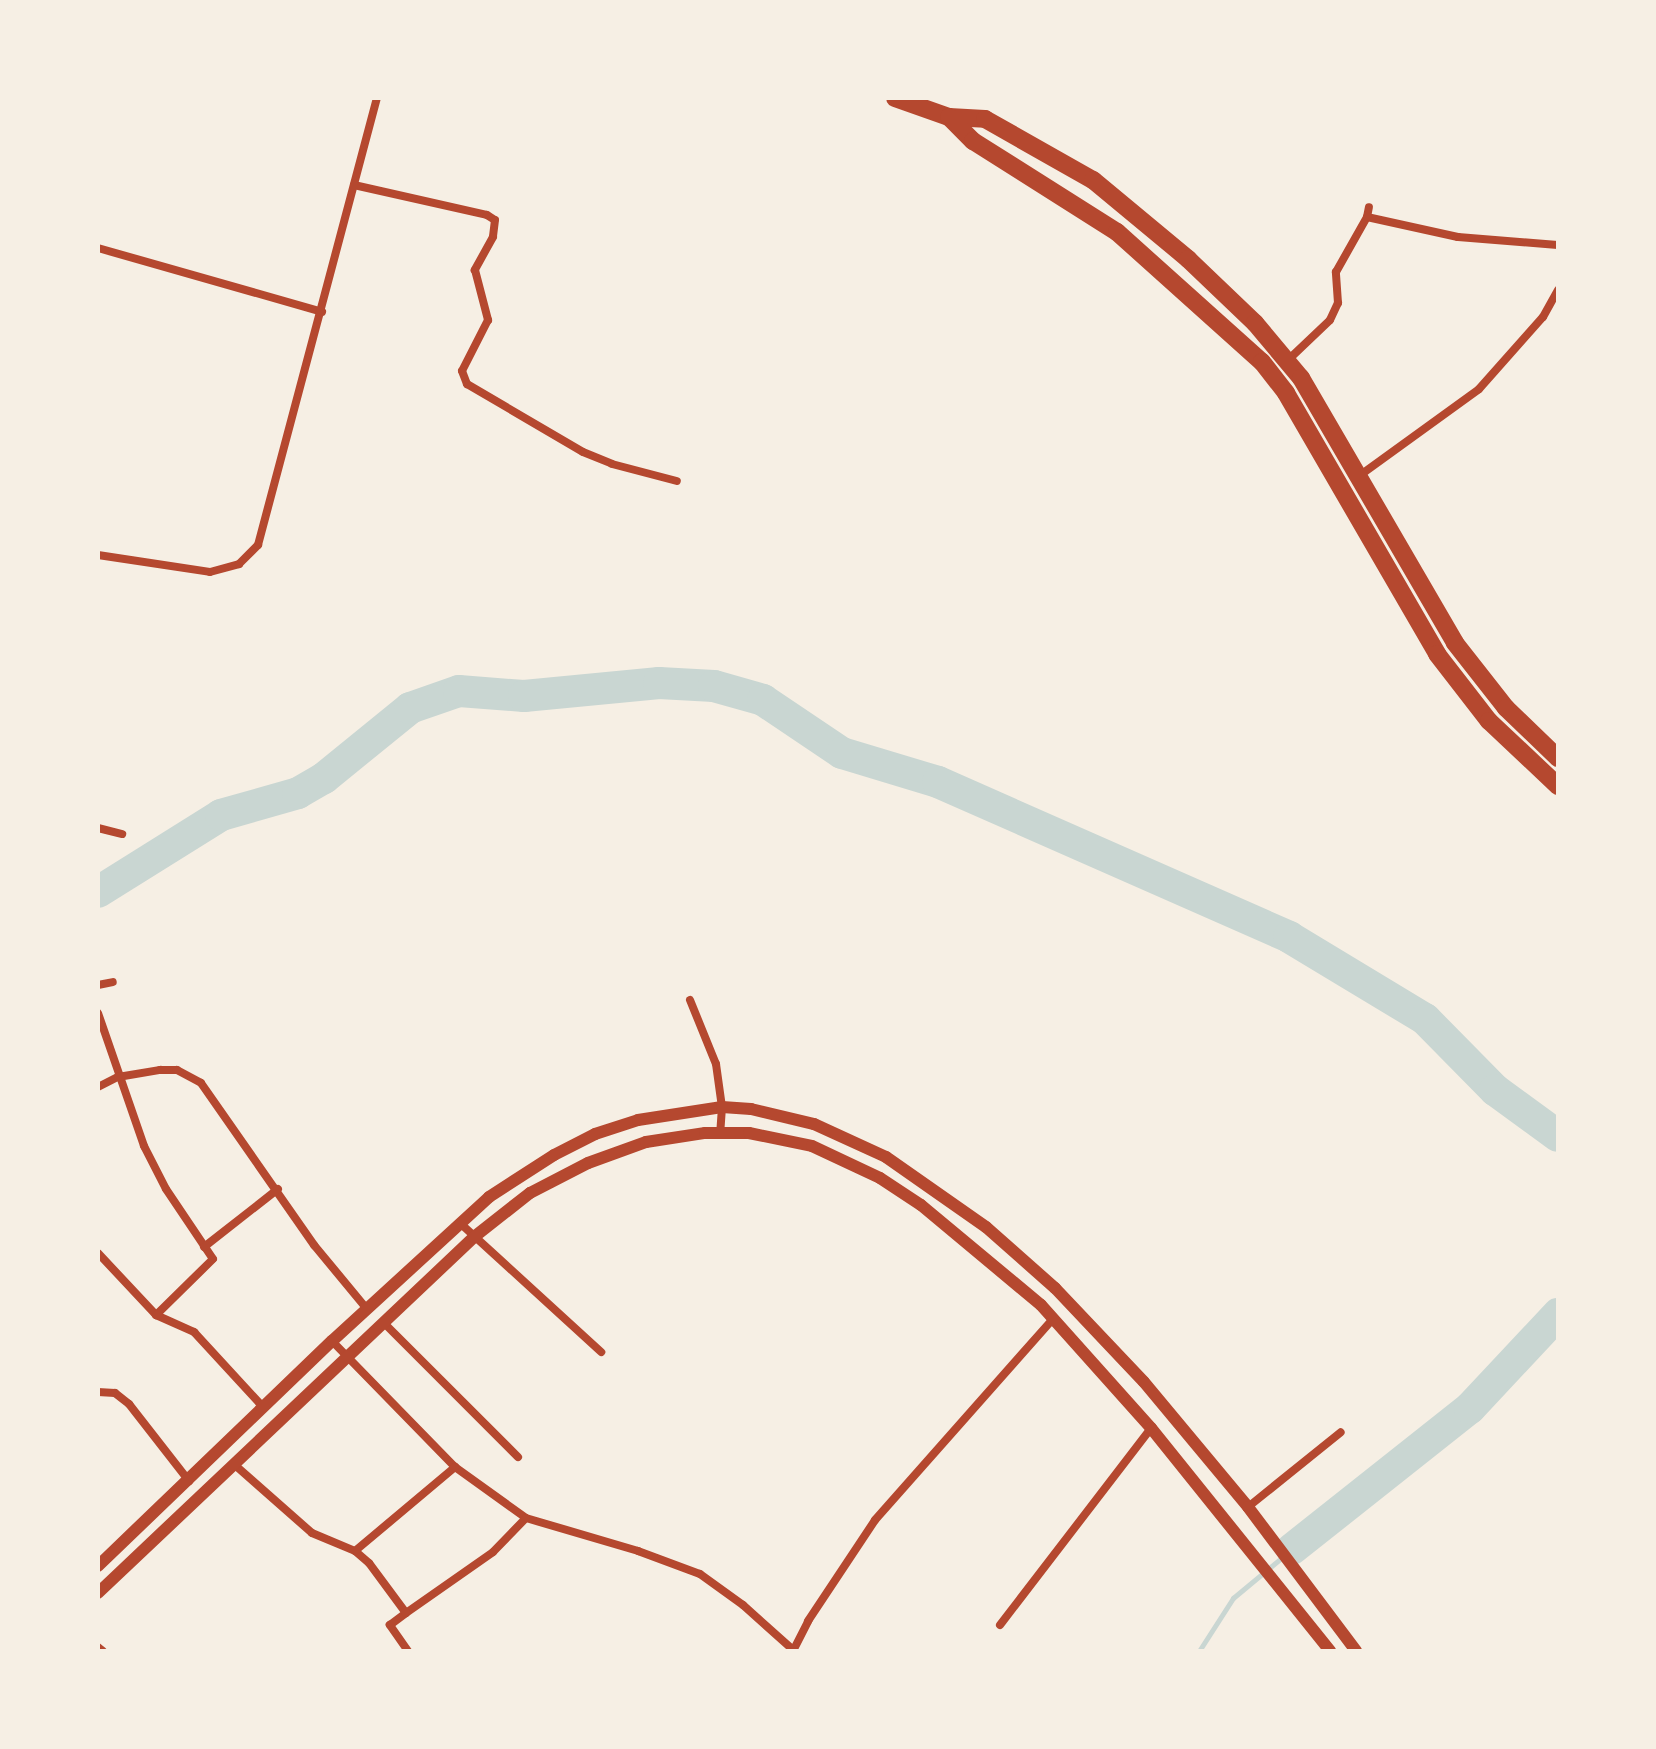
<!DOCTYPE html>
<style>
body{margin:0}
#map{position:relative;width:1656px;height:1749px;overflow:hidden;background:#f6efe4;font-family:"DM Sans",sans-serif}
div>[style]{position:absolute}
.stream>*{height:5px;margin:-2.5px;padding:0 2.5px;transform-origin:2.5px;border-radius:2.5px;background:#c9d6d2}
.river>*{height:32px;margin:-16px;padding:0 16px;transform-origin:16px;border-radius:16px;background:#c9d6d2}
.minor>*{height:8px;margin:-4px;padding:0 4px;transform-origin:4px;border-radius:4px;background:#b5482f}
.tertiary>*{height:12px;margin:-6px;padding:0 6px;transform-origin:6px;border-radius:6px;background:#b5482f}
.trunk>*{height:18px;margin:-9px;padding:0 9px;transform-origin:9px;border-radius:9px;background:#b5482f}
span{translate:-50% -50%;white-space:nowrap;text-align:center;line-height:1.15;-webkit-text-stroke:6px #f6efe4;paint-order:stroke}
.frame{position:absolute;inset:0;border:100px solid #f6efe4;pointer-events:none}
</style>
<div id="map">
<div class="stream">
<div style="left:1199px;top:1651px;width:63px;rotate:-57.3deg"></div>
<div style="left:1233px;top:1598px;width:77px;rotate:-39.7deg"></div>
</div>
<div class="river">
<div style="left:98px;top:892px;width:145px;rotate:-32deg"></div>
<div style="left:221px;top:815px;width:80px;rotate:-15.9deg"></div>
<div style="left:298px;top:793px;width:30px;rotate:-30deg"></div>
<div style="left:324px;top:778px;width:111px;rotate:-39.1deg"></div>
<div style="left:410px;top:708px;width:52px;rotate:-19.1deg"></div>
<div style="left:459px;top:691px;width:65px;rotate:4.4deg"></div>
<div style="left:524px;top:696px;width:136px;rotate:-5.5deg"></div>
<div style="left:659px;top:683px;width:55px;rotate:3.1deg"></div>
<div style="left:714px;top:686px;width:51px;rotate:15.9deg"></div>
<div style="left:763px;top:700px;width:95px;rotate:33.9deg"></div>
<div style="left:842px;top:753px;width:100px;rotate:16.8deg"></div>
<div style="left:938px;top:782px;width:384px;rotate:23.8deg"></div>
<div style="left:1289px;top:937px;width:159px;rotate:31.1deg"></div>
<div style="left:1425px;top:1019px;width:100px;rotate:45.4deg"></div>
<div style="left:1495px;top:1090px;width:78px;rotate:36.1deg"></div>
<div style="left:1292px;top:1549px;width:227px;rotate:-38.4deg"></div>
<div style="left:1470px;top:1408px;width:129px;rotate:-46.9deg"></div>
</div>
<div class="minor">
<div style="left:354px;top:185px;width:136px;rotate:12.7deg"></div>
<div style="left:487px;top:215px;width:9px;rotate:32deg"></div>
<div style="left:495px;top:220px;width:17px;rotate:97deg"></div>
<div style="left:493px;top:237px;width:38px;rotate:119deg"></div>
<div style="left:475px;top:270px;width:52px;rotate:75.4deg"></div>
<div style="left:488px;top:320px;width:57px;rotate:117deg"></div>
<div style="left:462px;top:371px;width:14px;rotate:69deg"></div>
<div style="left:467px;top:384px;width:134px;rotate:30.4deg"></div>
<div style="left:583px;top:452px;width:31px;rotate:22deg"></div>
<div style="left:612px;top:464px;width:67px;rotate:14.7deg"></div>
<div style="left:1367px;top:217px;width:93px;rotate:12.4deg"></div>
<div style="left:1458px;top:237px;width:100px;rotate:4.6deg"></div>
<div style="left:98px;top:248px;width:233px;rotate:15.9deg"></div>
<div style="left:1287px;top:361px;width:59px;rotate:-43.6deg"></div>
<div style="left:1330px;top:320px;width:19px;rotate:-65deg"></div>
<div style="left:1338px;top:303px;width:31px;rotate:-94deg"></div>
<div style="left:1336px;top:272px;width:63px;rotate:-60.6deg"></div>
<div style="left:1367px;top:217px;width:10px;rotate:-79deg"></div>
<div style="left:1359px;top:476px;width:148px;rotate:-35.9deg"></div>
<div style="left:1479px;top:389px;width:96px;rotate:-48.4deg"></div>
<div style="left:1543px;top:317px;width:31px;rotate:-61deg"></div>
<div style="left:98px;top:555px;width:113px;rotate:8.6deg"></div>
<div style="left:210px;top:572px;width:30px;rotate:-15deg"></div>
<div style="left:239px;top:564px;width:27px;rotate:-45deg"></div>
<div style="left:258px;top:545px;width:463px;rotate:-75.1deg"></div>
<div style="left:98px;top:828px;width:25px;rotate:14deg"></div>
<div style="left:98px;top:985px;width:15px;rotate:-11deg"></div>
<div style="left:690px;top:1000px;width:69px;rotate:67.9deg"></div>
<div style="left:716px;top:1064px;width:43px;rotate:82.1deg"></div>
<div style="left:722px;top:1107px;width:26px;rotate:94deg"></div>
<div style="left:98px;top:1013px;width:141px;rotate:70.9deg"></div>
<div style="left:144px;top:1146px;width:48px;rotate:62.9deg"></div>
<div style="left:166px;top:1189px;width:84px;rotate:56.1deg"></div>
<div style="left:213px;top:1259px;width:80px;rotate:135.5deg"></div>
<div style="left:98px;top:1087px;width:22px;rotate:-27deg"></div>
<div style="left:118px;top:1077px;width:43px;rotate:-9.5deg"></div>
<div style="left:160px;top:1070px;width:17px"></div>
<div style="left:177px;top:1070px;width:27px;rotate:28deg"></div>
<div style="left:201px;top:1083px;width:198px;rotate:55.1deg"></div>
<div style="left:314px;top:1245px;width:83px;rotate:50.4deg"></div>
<div style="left:461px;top:1224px;width:190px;rotate:42.4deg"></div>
<div style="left:204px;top:1247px;width:94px;rotate:-38.1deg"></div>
<div style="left:98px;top:1253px;width:85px;rotate:46.9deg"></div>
<div style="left:156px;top:1315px;width:42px;rotate:24.1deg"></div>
<div style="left:194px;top:1332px;width:102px;rotate:47.4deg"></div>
<div style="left:383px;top:1322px;width:191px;rotate:45deg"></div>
<div style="left:332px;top:1341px;width:176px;rotate:45.7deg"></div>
<div style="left:455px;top:1467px;width:87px;rotate:35.7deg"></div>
<div style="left:526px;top:1518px;width:117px;rotate:16.4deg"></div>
<div style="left:638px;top:1551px;width:66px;rotate:20.4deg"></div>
<div style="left:700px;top:1574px;width:53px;rotate:35.8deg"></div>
<div style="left:743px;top:1605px;width:66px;rotate:41.9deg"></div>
<div style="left:98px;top:1392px;width:17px;rotate:3deg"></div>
<div style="left:115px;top:1393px;width:18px;rotate:38deg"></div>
<div style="left:129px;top:1404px;width:98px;rotate:52.1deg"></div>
<div style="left:236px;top:1466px;width:101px;rotate:41.4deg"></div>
<div style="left:312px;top:1533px;width:47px;rotate:22.7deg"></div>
<div style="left:1248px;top:1507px;width:119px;rotate:-38.9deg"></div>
<div style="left:406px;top:1613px;width:106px;rotate:-35deg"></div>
<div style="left:493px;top:1552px;width:47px;rotate:-45.9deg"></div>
<div style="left:1000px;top:1625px;width:248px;rotate:-52.5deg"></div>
<div style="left:98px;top:1647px;width:6px;rotate:39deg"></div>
<div style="left:408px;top:1651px;width:32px;rotate:-125deg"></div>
<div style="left:390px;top:1625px;width:20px;rotate:-37deg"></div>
<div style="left:406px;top:1613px;width:62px;rotate:-126.5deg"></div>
<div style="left:369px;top:1563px;width:18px;rotate:-139deg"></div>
<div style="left:355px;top:1551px;width:131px;rotate:-40deg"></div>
<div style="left:793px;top:1651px;width:34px;rotate:-63deg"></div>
<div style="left:808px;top:1621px;width:121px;rotate:-56.4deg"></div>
<div style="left:875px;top:1520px;width:270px;rotate:-48.5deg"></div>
</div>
<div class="tertiary">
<div style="left:98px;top:1566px;width:325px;rotate:-43.9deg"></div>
<div style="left:332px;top:1341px;width:213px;rotate:-42.5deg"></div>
<div style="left:489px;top:1197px;width:77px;rotate:-32.9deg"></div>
<div style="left:554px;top:1155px;width:46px;rotate:-27.1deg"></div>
<div style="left:595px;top:1134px;width:45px;rotate:-18deg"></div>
<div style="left:638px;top:1120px;width:85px;rotate:-8.8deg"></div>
<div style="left:722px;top:1107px;width:29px;rotate:4deg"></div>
<div style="left:751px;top:1109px;width:65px;rotate:13.4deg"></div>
<div style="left:814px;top:1124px;width:79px;rotate:24.6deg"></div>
<div style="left:886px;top:1157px;width:122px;rotate:35deg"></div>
<div style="left:986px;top:1227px;width:92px;rotate:41.5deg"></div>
<div style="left:1055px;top:1288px;width:129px;rotate:46.6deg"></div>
<div style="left:1144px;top:1382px;width:163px;rotate:50.2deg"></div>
<div style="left:1248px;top:1507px;width:180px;rotate:53.1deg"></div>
<div style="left:98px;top:1593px;width:518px;rotate:-43.43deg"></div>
<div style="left:474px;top:1237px;width:71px;rotate:-38.2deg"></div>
<div style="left:530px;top:1193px;width:65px;rotate:-27.3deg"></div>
<div style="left:588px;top:1163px;width:62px;rotate:-19.9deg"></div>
<div style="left:646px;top:1142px;width:60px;rotate:-8.7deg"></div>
<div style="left:705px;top:1133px;width:44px"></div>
<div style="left:749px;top:1133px;width:64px;rotate:11.7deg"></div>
<div style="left:812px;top:1146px;width:75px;rotate:25.2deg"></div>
<div style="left:880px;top:1178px;width:49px;rotate:33.4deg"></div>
<div style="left:921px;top:1205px;width:156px;rotate:39.8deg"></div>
<div style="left:1041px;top:1305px;width:165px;rotate:48.2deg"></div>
<div style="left:1151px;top:1428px;width:286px;rotate:51.2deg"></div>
</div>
<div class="trunk">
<div style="left:895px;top:98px;width:57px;rotate:19.4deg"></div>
<div style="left:949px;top:117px;width:36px;rotate:3deg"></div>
<div style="left:985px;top:119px;width:124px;rotate:29.5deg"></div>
<div style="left:1093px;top:180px;width:124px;rotate:39.7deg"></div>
<div style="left:1188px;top:259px;width:93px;rotate:43.7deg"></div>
<div style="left:1255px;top:323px;width:72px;rotate:50.1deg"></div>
<div style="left:1301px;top:378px;width:306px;rotate:59.8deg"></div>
<div style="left:1455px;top:643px;width:83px;rotate:51.9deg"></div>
<div style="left:1506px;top:708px;width:72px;rotate:43.9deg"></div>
<div style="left:949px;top:117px;width:34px;rotate:45deg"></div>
<div style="left:973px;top:141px;width:170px;rotate:32.3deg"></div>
<div style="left:1117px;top:232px;width:195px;rotate:41.9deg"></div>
<div style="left:1262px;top:362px;width:39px;rotate:52deg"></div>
<div style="left:1286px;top:393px;width:302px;rotate:59.9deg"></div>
<div style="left:1437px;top:654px;width:85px;rotate:52.2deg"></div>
<div style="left:1489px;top:721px;width:95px;rotate:43.3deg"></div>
</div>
<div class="frame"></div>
</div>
